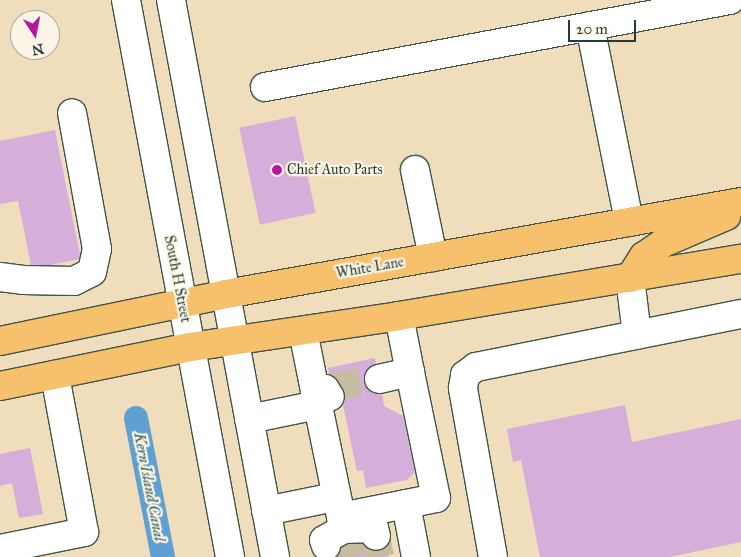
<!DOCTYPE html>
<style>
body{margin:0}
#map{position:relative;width:741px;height:557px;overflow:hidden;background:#f0ddbc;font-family:"IM FELL Great Primer",serif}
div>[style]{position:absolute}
.canal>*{height:24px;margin:-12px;padding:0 12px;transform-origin:12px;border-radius:12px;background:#5fa0d2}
.building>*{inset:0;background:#d5aed9;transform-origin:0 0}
.minor-tunnel>*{height:28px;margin-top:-14px;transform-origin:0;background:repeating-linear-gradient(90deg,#c6bda1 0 28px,transparent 0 42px)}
.roads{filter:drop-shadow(1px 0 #3e5548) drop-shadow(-1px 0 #3e5548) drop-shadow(0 1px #3e5548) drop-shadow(0 -1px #3e5548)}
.minor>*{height:28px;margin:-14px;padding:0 14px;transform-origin:14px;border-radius:14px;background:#fff}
.major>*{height:28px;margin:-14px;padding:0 14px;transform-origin:14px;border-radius:14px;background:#f7c06c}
.dots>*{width:14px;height:14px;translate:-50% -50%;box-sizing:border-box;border:2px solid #fcf5e5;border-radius:50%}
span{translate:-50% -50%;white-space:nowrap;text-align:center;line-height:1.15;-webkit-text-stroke:4.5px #fcf5e5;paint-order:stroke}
.poi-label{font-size:14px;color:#1f3d34}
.left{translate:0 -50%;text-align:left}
.street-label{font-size:14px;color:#1f3d34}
.water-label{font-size:15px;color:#325b63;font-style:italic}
.north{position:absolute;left:10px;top:10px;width:50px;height:50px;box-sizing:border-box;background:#fcf5e5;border:1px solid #a4ab9e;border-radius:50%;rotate:169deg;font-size:14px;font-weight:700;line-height:20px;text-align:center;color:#1f3d34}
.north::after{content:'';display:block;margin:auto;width:18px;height:22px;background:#b5179e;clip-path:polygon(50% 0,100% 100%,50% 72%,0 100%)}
.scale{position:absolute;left:568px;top:20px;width:68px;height:22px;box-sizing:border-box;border:2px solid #1f3d34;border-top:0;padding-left:6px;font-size:15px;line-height:18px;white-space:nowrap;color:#1f3d34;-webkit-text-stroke:4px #fcf5e5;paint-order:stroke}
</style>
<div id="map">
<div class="canal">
<div style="left:136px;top:418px;width:142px;rotate:79deg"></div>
</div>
<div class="building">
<div style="left:295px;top:116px;width:99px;height:57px;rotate:78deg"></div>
<div style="clip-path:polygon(55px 130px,80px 255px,79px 259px,50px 265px,31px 265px,18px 201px,0 204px,0 141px)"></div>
<div style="clip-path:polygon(375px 358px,376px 364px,369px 367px,364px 374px,364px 383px,367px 389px,374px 394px,382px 394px,384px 406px,403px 416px,415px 472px,407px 480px,366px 488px,363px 470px,357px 471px,343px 405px,346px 397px,343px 389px,338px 380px,329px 374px,328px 368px)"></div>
<div style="clip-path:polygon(625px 405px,632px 442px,741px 419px,741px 542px,670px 557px,540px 557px,521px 460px,513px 462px,507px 429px)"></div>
<div style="clip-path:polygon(30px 448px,43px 514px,19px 518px,12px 483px,0 486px,0 454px)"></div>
<div style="clip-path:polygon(348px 544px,363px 544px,372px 551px,380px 551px,387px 547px,389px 557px,337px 557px,341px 548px)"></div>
</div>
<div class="minor-tunnel">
<div style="left:332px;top:387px;width:48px;rotate:-9.7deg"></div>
<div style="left:376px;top:536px;width:21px;rotate:79deg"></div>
<div style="left:348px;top:542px;width:16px;rotate:75deg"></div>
</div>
<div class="roads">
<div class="minor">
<div style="left:126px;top:0;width:567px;rotate:79.42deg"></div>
<div style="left:171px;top:0;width:567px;rotate:79.42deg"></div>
<div style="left:590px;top:26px;width:200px;rotate:78.7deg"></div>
<div style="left:265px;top:87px;width:473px;rotate:-10.6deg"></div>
<div style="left:415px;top:170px;width:89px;rotate:78.3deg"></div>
<div style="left:0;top:277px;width:23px;rotate:7deg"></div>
<div style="left:23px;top:280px;width:51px;rotate:1.1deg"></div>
<div style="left:74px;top:281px;width:20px;rotate:-27deg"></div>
<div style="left:92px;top:272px;width:24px;rotate:-78deg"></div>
<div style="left:97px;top:249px;width:138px;rotate:-100.4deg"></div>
<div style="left:630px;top:278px;width:57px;rotate:83deg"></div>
<div style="left:303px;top:331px;width:61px;rotate:78.7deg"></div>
<div style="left:315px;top:391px;width:10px;rotate:-11deg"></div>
<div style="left:325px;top:389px;width:9px;rotate:58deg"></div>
<div style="left:379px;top:379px;width:32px;rotate:-13deg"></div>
<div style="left:410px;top:372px;width:57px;rotate:-101.1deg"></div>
<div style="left:315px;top:391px;width:129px;rotate:78.3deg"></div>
<div style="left:341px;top:517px;width:97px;rotate:-11.3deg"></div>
<div style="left:436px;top:498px;width:129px;rotate:-101.7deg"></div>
<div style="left:249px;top:419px;width:70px;rotate:-11.5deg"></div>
<div style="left:406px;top:504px;width:54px;rotate:79.3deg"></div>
<div style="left:266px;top:511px;width:70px;rotate:-11.5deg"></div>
<div style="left:326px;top:546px;width:6px;rotate:-108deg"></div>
<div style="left:324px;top:540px;width:23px;rotate:-29deg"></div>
<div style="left:344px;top:529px;width:30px;rotate:-2deg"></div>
<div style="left:374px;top:528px;width:8px;rotate:76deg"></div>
<div style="left:0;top:549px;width:86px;rotate:-11.4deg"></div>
<div style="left:84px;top:532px;width:160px;rotate:-100.5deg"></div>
<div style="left:493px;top:557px;width:172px;rotate:-100.1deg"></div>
<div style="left:463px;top:388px;width:13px;rotate:-81deg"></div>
<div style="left:465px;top:375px;width:14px;rotate:-36deg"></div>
<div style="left:476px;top:367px;width:270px;rotate:-11.3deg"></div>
</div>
<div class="major">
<div style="left:630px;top:278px;width:26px;rotate:-58deg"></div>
<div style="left:644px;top:256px;width:23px;rotate:-34deg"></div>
<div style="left:663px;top:243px;width:69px;rotate:-23.2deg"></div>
<div style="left:0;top:341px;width:231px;rotate:-11.7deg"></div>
<div style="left:226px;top:294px;width:523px;rotate:-10.13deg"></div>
<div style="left:0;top:386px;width:194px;rotate:-11.6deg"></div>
<div style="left:190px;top:347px;width:211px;rotate:-8.4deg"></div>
<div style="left:399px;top:316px;width:347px;rotate:-9.5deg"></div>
</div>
</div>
<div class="dots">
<div style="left:277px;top:170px;background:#b5179e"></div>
</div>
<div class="poi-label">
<span class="left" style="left:287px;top:170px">Chief Auto Parts</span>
</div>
<div class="street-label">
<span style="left:370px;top:268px;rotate:-10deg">White Lane</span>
<span style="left:177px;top:279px;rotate:79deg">South H Street</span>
</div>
<div class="water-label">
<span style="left:149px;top:487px;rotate:79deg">Kern Island Canal</span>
</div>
<div class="north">N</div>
<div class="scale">20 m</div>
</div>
